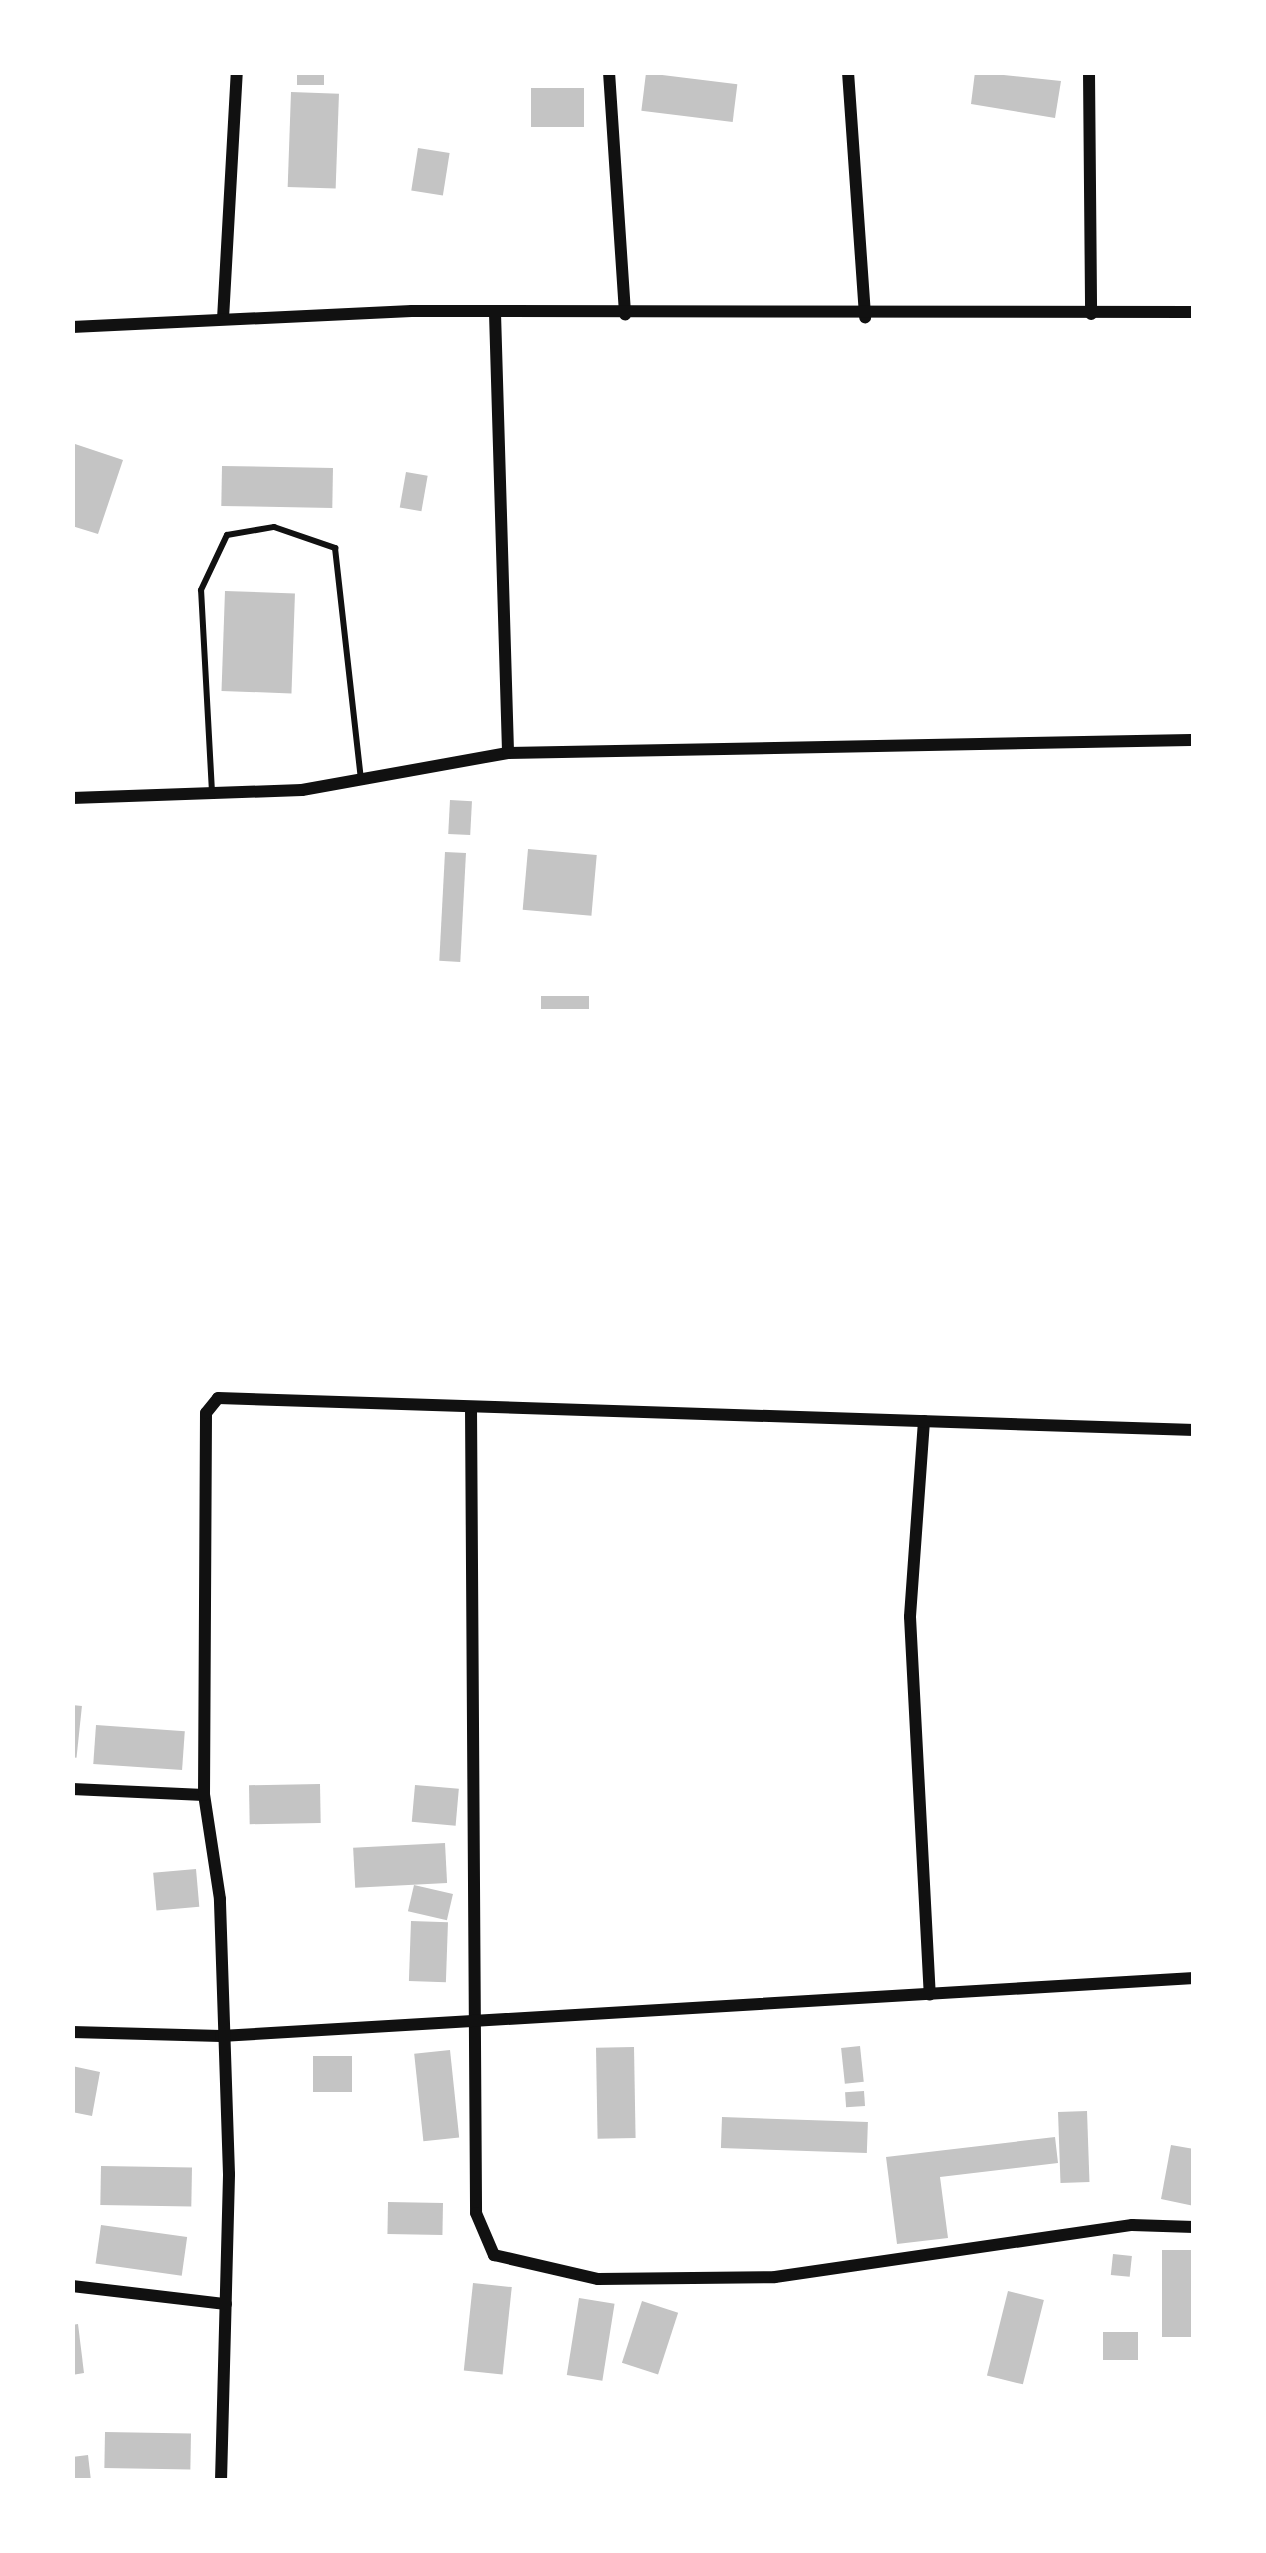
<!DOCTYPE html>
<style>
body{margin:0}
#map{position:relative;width:1266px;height:2553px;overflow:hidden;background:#fff;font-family:Roboto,sans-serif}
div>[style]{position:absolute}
.building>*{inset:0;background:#c4c4c4;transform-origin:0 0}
.service>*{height:6px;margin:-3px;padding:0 3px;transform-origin:3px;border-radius:3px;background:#111}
.minor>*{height:12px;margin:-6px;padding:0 6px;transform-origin:6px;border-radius:6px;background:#111}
span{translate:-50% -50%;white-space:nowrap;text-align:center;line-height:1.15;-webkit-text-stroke:12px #fff;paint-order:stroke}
.frame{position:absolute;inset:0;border:75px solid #fff;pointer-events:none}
</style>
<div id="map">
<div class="building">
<div style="left:297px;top:72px;width:27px;height:13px"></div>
<div style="clip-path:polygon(975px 72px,1061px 81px,1055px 118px,971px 104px)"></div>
<div style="left:646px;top:73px;width:92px;height:38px;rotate:7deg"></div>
<div style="left:531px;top:88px;width:53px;height:39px"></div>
<div style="left:291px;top:92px;width:48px;height:95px;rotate:2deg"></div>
<div style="left:418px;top:148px;width:32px;height:43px;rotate:9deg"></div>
<div style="clip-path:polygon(72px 443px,123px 460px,98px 534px,72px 526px)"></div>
<div style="left:222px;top:466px;width:111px;height:40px;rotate:1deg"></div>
<div style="left:406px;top:472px;width:22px;height:36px;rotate:10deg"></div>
<div style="left:225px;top:591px;width:70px;height:100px;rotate:2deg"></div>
<div style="left:450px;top:800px;width:22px;height:34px;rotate:3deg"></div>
<div style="left:528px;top:849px;width:69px;height:61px;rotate:5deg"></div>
<div style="left:445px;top:852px;width:21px;height:109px;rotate:3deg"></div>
<div style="left:541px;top:996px;width:48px;height:13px"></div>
<div style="left:72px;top:1705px;width:10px;height:52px;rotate:6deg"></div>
<div style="left:96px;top:1725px;width:89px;height:39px;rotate:4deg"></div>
<div style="left:320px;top:1784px;width:39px;height:71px;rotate:89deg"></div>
<div style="left:415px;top:1785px;width:44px;height:37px;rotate:5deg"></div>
<div style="left:445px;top:1843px;width:40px;height:92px;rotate:87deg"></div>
<div style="left:196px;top:1869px;width:38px;height:43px;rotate:85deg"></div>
<div style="left:414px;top:1885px;width:40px;height:27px;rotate:13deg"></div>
<div style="left:411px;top:1921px;width:37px;height:60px;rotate:2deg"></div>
<div style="left:860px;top:2046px;width:36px;height:19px;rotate:84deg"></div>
<div style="left:634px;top:2047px;width:91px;height:38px;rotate:89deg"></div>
<div style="left:450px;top:2050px;width:88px;height:36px;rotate:84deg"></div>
<div style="left:313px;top:2056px;width:39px;height:36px"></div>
<div style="clip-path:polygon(72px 2066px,100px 2072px,92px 2116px,72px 2112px)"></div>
<div style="left:864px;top:2091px;width:15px;height:19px;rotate:86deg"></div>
<div style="left:1087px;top:2111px;width:71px;height:29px;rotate:88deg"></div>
<div style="left:722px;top:2117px;width:146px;height:31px;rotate:2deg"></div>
<div style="clip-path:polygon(1055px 2137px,1058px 2163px,940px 2177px,948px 2238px,897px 2244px,886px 2157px)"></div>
<div style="clip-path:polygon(1171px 2145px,1194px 2149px,1194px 2206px,1161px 2199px)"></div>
<div style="left:101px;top:2166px;width:91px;height:39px;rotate:1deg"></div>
<div style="left:388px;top:2202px;width:55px;height:32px;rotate:1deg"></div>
<div style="left:101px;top:2225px;width:87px;height:39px;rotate:8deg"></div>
<div style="left:1162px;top:2250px;width:32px;height:87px"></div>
<div style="left:1113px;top:2254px;width:19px;height:21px;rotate:6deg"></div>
<div style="left:473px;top:2283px;width:39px;height:88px;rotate:6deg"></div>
<div style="left:1008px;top:2291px;width:37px;height:87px;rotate:14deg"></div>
<div style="left:579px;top:2298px;width:36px;height:78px;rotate:9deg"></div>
<div style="left:642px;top:2301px;width:38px;height:65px;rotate:18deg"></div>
<div style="clip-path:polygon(78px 2324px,84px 2373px,72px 2375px,72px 2325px)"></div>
<div style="left:1103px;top:2332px;width:35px;height:28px"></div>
<div style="left:105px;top:2432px;width:86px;height:36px;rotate:1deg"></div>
<div style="clip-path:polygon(88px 2455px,91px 2481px,72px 2481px,72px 2457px)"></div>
</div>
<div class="service">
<div style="left:212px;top:792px;width:202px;rotate:-93.1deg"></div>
<div style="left:201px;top:590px;width:61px;rotate:-64.7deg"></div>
<div style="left:227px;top:535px;width:48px;rotate:-9.7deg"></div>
<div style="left:274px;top:527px;width:65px;rotate:19deg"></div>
<div style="left:335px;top:548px;width:232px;rotate:83.6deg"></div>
</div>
<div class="minor">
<div style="left:609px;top:72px;width:243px;rotate:86.2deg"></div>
<div style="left:848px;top:72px;width:246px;rotate:86deg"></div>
<div style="left:1089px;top:72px;width:242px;rotate:89.5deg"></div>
<div style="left:495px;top:313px;width:440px;rotate:88.3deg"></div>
<div style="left:223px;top:319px;width:247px;rotate:-86.8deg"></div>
<div style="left:72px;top:327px;width:340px;rotate:-2.7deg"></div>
<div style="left:412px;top:311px;width:782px;rotate:0.07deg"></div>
<div style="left:72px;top:798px;width:230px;rotate:-2deg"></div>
<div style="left:302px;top:790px;width:209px;rotate:-10.2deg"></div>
<div style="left:508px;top:753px;width:683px;rotate:-1.09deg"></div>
<div style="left:471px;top:1407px;width:806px;rotate:89.64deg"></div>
<div style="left:476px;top:2213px;width:46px;rotate:66.8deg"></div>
<div style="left:494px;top:2255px;width:107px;rotate:13deg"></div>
<div style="left:598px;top:2279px;width:177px;rotate:-0.6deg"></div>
<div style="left:775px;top:2277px;width:361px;rotate:-8.3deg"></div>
<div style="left:1132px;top:2225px;width:62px;rotate:1.8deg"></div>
<div style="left:924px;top:1421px;width:196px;rotate:94.1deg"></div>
<div style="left:910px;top:1617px;width:378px;rotate:87deg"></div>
<div style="left:72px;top:1789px;width:132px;rotate:2.6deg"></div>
<div style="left:72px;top:2032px;width:149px;rotate:1.5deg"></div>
<div style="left:221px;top:2036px;width:975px;rotate:-3.41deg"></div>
<div style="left:72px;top:2286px;width:155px;rotate:6.7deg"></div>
<div style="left:221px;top:2481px;width:307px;rotate:-88.5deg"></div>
<div style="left:229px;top:2174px;width:275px;rotate:-91.9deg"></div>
<div style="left:220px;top:1899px;width:105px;rotate:-98.7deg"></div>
<div style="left:204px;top:1795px;width:382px;rotate:-89.7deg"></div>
<div style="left:206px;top:1413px;width:19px;rotate:-51deg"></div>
<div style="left:218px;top:1398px;width:977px;rotate:1.88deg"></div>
</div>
<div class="frame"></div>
</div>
